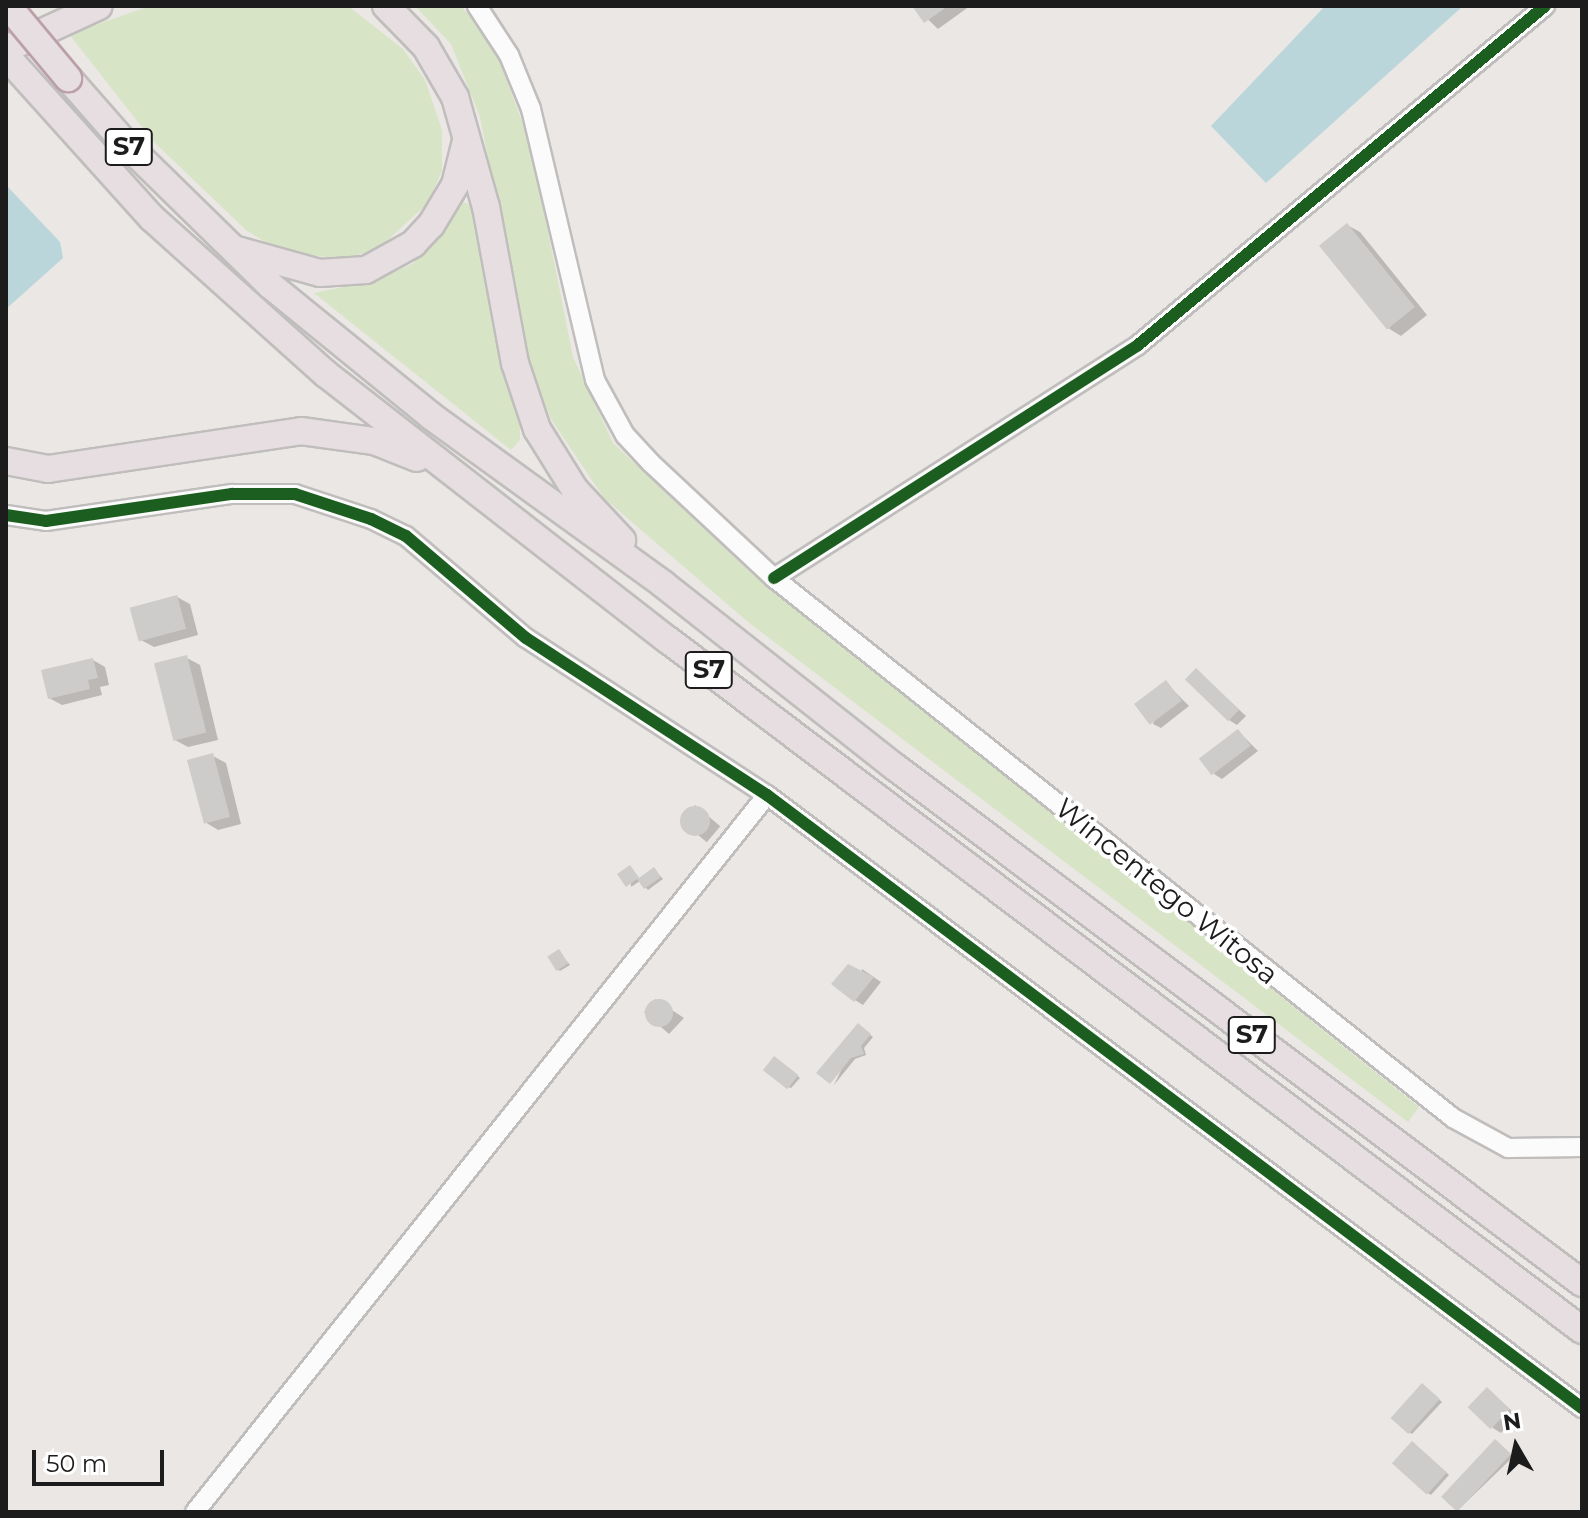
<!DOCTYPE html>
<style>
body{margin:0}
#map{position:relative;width:1588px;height:1518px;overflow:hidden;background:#eae7e4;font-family:Montserrat,sans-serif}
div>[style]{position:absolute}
.grass>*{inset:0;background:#d8e4c6}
.water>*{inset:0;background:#bbd6da}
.shadow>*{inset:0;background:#0003;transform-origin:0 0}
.building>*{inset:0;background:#ceccca;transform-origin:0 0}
.round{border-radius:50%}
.roads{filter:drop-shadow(2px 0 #c0bebd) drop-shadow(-2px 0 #c0bebd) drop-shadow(0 2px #c0bebd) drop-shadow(0 -2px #c0bebd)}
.minor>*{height:18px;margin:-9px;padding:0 9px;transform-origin:9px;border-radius:9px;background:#fcfbfb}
.highway>*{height:26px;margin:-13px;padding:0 13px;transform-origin:13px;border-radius:13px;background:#e7dee1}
.bridges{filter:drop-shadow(2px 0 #bb9fa9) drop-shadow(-2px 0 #bb9fa9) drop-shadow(0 2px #bb9fa9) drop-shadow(0 -2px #bb9fa9)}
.highway-bridge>*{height:26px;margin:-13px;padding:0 13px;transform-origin:13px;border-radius:13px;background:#e7dee1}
.cycleway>*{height:12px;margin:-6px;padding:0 6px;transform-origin:6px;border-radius:6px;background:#1b5e20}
span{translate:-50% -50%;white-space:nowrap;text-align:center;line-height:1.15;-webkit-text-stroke:8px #fff;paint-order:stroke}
.shield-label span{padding:2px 6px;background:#fff;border:2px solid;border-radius:6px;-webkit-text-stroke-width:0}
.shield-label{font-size:26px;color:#1c1c1c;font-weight:700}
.street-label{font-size:28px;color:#1c1c1c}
.frame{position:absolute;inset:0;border:8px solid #1c1c1c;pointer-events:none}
.north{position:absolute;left:1476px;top:1406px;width:80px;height:80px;-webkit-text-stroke:6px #fff;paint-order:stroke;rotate:351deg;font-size:22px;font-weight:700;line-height:32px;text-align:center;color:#1c1c1c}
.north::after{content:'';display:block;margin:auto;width:28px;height:36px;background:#1c1c1c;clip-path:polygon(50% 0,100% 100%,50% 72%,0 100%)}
.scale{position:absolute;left:32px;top:1450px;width:132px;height:36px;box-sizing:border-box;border:4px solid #1c1c1c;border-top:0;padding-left:10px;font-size:24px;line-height:28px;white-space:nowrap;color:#1c1c1c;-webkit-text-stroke:6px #fff;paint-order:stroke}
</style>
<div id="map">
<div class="grass">
<div style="clip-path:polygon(150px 6px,348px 6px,403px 49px,425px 80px,442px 130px,442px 171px,427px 204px,379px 248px,346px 259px,282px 252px,246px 230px,153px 141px,69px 34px)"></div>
<div style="clip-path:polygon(415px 6px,461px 6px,493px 43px,531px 146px,573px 357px,613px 443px,750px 572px,1419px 1107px,1408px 1122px,748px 622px,604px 498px,551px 419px,538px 387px,524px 342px,480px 117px,451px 44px)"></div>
<div style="clip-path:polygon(462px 202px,473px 205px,496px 342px,520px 427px,520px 440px,511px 450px,314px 293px,377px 280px,412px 264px,439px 239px)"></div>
</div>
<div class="water">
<div style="clip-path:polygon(1325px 6px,1463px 6px,1266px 183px,1211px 126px)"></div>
<div style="clip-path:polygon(6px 185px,60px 242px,63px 258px,6px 309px)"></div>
</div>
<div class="shadow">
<div style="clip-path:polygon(914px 6px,970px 6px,938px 29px)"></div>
<div style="clip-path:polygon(1347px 225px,1360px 232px,1427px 315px,1401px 336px,1388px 328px)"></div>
<div style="clip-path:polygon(177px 597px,190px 604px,198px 635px,154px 647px,141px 640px)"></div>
<div style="clip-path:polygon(187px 658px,200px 665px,218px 740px,188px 747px,175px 740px)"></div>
<div style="clip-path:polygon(93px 660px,105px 667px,109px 685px,100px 687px,102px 695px,62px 705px,49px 698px)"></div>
<div style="clip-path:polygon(1197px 671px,1246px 716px,1237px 725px,1229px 720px)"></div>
<div style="clip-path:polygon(1166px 683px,1189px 706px,1161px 728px,1153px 724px)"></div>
<div style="clip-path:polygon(1238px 731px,1258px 751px,1222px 779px,1214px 774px)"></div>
<div style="clip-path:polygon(213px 756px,226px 763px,241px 824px,218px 830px,205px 822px)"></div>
<div style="left:695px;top:805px;width:33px;height:21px;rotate:40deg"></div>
<div style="clip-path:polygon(630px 867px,640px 879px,654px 869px,663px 879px,648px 890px,640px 881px,631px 887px)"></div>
<div style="clip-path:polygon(559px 952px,570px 965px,560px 971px,557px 969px)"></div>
<div style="clip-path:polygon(862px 969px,881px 982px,863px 1005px,855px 1000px)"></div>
<div style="clip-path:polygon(655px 999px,684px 1018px,669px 1034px,644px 1012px)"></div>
<div style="clip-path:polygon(861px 1028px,873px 1037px,864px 1048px,866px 1055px,855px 1059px,834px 1085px)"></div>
<div style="clip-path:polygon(778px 1060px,800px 1078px,791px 1088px,788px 1087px)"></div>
<div style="clip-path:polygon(1426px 1388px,1442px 1402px,1412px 1434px,1409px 1432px)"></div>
<div style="clip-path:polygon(1487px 1390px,1517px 1415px,1501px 1433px,1493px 1428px)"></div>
<div style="clip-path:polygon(1499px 1444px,1513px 1457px,1458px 1510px)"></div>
<div style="clip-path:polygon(1415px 1445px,1449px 1475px,1431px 1495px,1428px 1493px)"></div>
</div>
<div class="building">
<div style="clip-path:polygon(912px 6px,948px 6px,924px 23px)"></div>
<div style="left:1347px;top:223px;width:108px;height:36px;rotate:51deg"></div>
<div style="left:177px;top:595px;width:35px;height:49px;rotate:75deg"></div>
<div style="left:187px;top:655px;width:80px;height:34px;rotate:76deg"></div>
<div style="clip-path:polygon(93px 658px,98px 678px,88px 680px,90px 689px,48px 699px,41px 670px)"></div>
<div style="left:1196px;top:668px;width:60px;height:16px;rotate:44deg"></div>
<div style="left:1166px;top:680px;width:26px;height:40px;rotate:53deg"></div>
<div style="left:1238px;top:729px;width:21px;height:49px;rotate:53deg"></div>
<div style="left:213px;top:753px;width:66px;height:27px;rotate:75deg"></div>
<div class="round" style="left:680px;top:806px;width:30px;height:30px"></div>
<div style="clip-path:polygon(630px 865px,639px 878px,654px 867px,661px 877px,644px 889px,637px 879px,626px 887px,617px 874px)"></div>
<div style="left:559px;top:949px;width:17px;height:14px;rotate:57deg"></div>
<div style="clip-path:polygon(848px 964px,874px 977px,854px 1002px,831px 984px)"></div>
<div class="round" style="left:645px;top:999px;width:28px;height:28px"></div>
<div style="clip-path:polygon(858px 1023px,871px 1034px,861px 1046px,864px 1054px,851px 1058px,830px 1084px,816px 1073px)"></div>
<div style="left:774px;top:1056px;width:31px;height:18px;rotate:38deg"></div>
<div style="left:1422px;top:1383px;width:24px;height:47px;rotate:42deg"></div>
<div style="left:1487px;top:1387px;width:32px;height:28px;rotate:44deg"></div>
<div style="left:1495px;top:1439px;width:22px;height:79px;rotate:43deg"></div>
<div style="left:1412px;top:1441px;width:47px;height:30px;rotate:42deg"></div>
</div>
<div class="roads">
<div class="minor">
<div style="left:477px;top:6px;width:59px;rotate:56.9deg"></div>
<div style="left:509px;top:55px;width:58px;rotate:67.8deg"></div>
<div style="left:531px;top:109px;width:278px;rotate:76.7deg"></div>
<div style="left:595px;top:380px;width:63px;rotate:61.4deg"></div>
<div style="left:625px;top:435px;width:38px;rotate:47deg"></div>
<div style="left:651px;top:463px;width:168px;rotate:43.1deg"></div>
<div style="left:774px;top:578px;width:868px;rotate:38.49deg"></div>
<div style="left:1453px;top:1118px;width:63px;rotate:28.6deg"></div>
<div style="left:1508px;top:1148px;width:74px;rotate:-0.8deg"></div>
<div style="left:6px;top:515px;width:40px;rotate:8.5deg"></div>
<div style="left:46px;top:521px;width:188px;rotate:-8.3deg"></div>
<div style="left:232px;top:494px;width:63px"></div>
<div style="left:295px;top:494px;width:80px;rotate:18.2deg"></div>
<div style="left:371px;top:519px;width:39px;rotate:26deg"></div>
<div style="left:406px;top:536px;width:157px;rotate:40.4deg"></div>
<div style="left:526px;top:638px;width:288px;rotate:33.1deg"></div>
<div style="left:767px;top:795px;width:1020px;rotate:36.95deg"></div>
<div style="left:774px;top:578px;width:432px;rotate:-32.6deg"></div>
<div style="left:1138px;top:345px;width:530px;rotate:-39.79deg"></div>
<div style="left:195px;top:1512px;width:917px;rotate:-51.42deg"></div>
</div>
<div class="highway">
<div style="left:386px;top:6px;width:57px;rotate:45.7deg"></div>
<div style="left:426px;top:47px;width:58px;rotate:59.9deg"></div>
<div style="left:455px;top:97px;width:114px;rotate:74.3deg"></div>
<div style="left:486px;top:207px;width:159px;rotate:79.5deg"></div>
<div style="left:515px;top:363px;width:70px;rotate:71.6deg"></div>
<div style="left:537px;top:429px;width:72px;rotate:58.1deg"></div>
<div style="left:575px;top:490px;width:69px;rotate:46.8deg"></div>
<div style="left:6px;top:49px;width:102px;rotate:-24.8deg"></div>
<div style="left:6px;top:56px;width:218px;rotate:48deg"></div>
<div style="left:152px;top:218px;width:234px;rotate:41.9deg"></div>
<div style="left:326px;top:374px;width:433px;rotate:37.9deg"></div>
<div style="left:668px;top:640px;width:1145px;rotate:37.05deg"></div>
<div style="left:68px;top:78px;width:86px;rotate:48.8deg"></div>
<div style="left:125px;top:143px;width:203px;rotate:44.4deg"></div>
<div style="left:270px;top:285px;width:208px;rotate:39.1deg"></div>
<div style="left:431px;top:416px;width:286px;rotate:35.9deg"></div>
<div style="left:663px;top:584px;width:295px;rotate:38.3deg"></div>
<div style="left:895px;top:767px;width:859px;rotate:36.91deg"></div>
<div style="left:237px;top:250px;width:86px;rotate:15.5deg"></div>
<div style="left:320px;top:273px;width:46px;rotate:-3.7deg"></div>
<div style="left:366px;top:270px;width:54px;rotate:-29deg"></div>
<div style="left:413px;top:244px;width:26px;rotate:-47deg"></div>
<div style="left:431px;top:225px;width:47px;rotate:-59deg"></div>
<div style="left:455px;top:185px;width:45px;rotate:-76deg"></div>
<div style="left:6px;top:461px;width:43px;rotate:10.8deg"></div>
<div style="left:48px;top:469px;width:256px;rotate:-8.5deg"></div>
<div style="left:301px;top:431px;width:74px;rotate:7.8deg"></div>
<div style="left:374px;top:441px;width:46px;rotate:21.6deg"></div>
</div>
</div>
<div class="bridges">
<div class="highway-bridge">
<div style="left:8px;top:6px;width:94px;rotate:50.2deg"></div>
</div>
</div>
<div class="cycleway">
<div style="left:6px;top:515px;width:40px;rotate:8.5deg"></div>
<div style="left:46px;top:521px;width:188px;rotate:-8.3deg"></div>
<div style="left:232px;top:494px;width:63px"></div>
<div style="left:295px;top:494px;width:80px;rotate:18.2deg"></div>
<div style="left:371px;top:519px;width:39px;rotate:26deg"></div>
<div style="left:406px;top:536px;width:157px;rotate:40.4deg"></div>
<div style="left:526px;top:638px;width:288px;rotate:33.1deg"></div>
<div style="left:767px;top:795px;width:1020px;rotate:36.95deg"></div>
<div style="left:774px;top:578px;width:432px;rotate:-32.6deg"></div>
<div style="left:1138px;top:345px;width:530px;rotate:-39.79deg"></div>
</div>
<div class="shield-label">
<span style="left:129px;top:147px">S7</span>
<span style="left:709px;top:670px">S7</span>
<span style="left:1252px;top:1035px">S7</span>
</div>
<div class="street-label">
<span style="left:1167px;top:891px;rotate:39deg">Wincentego Witosa</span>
</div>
<div class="frame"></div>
<div class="north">N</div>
<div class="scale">50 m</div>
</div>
